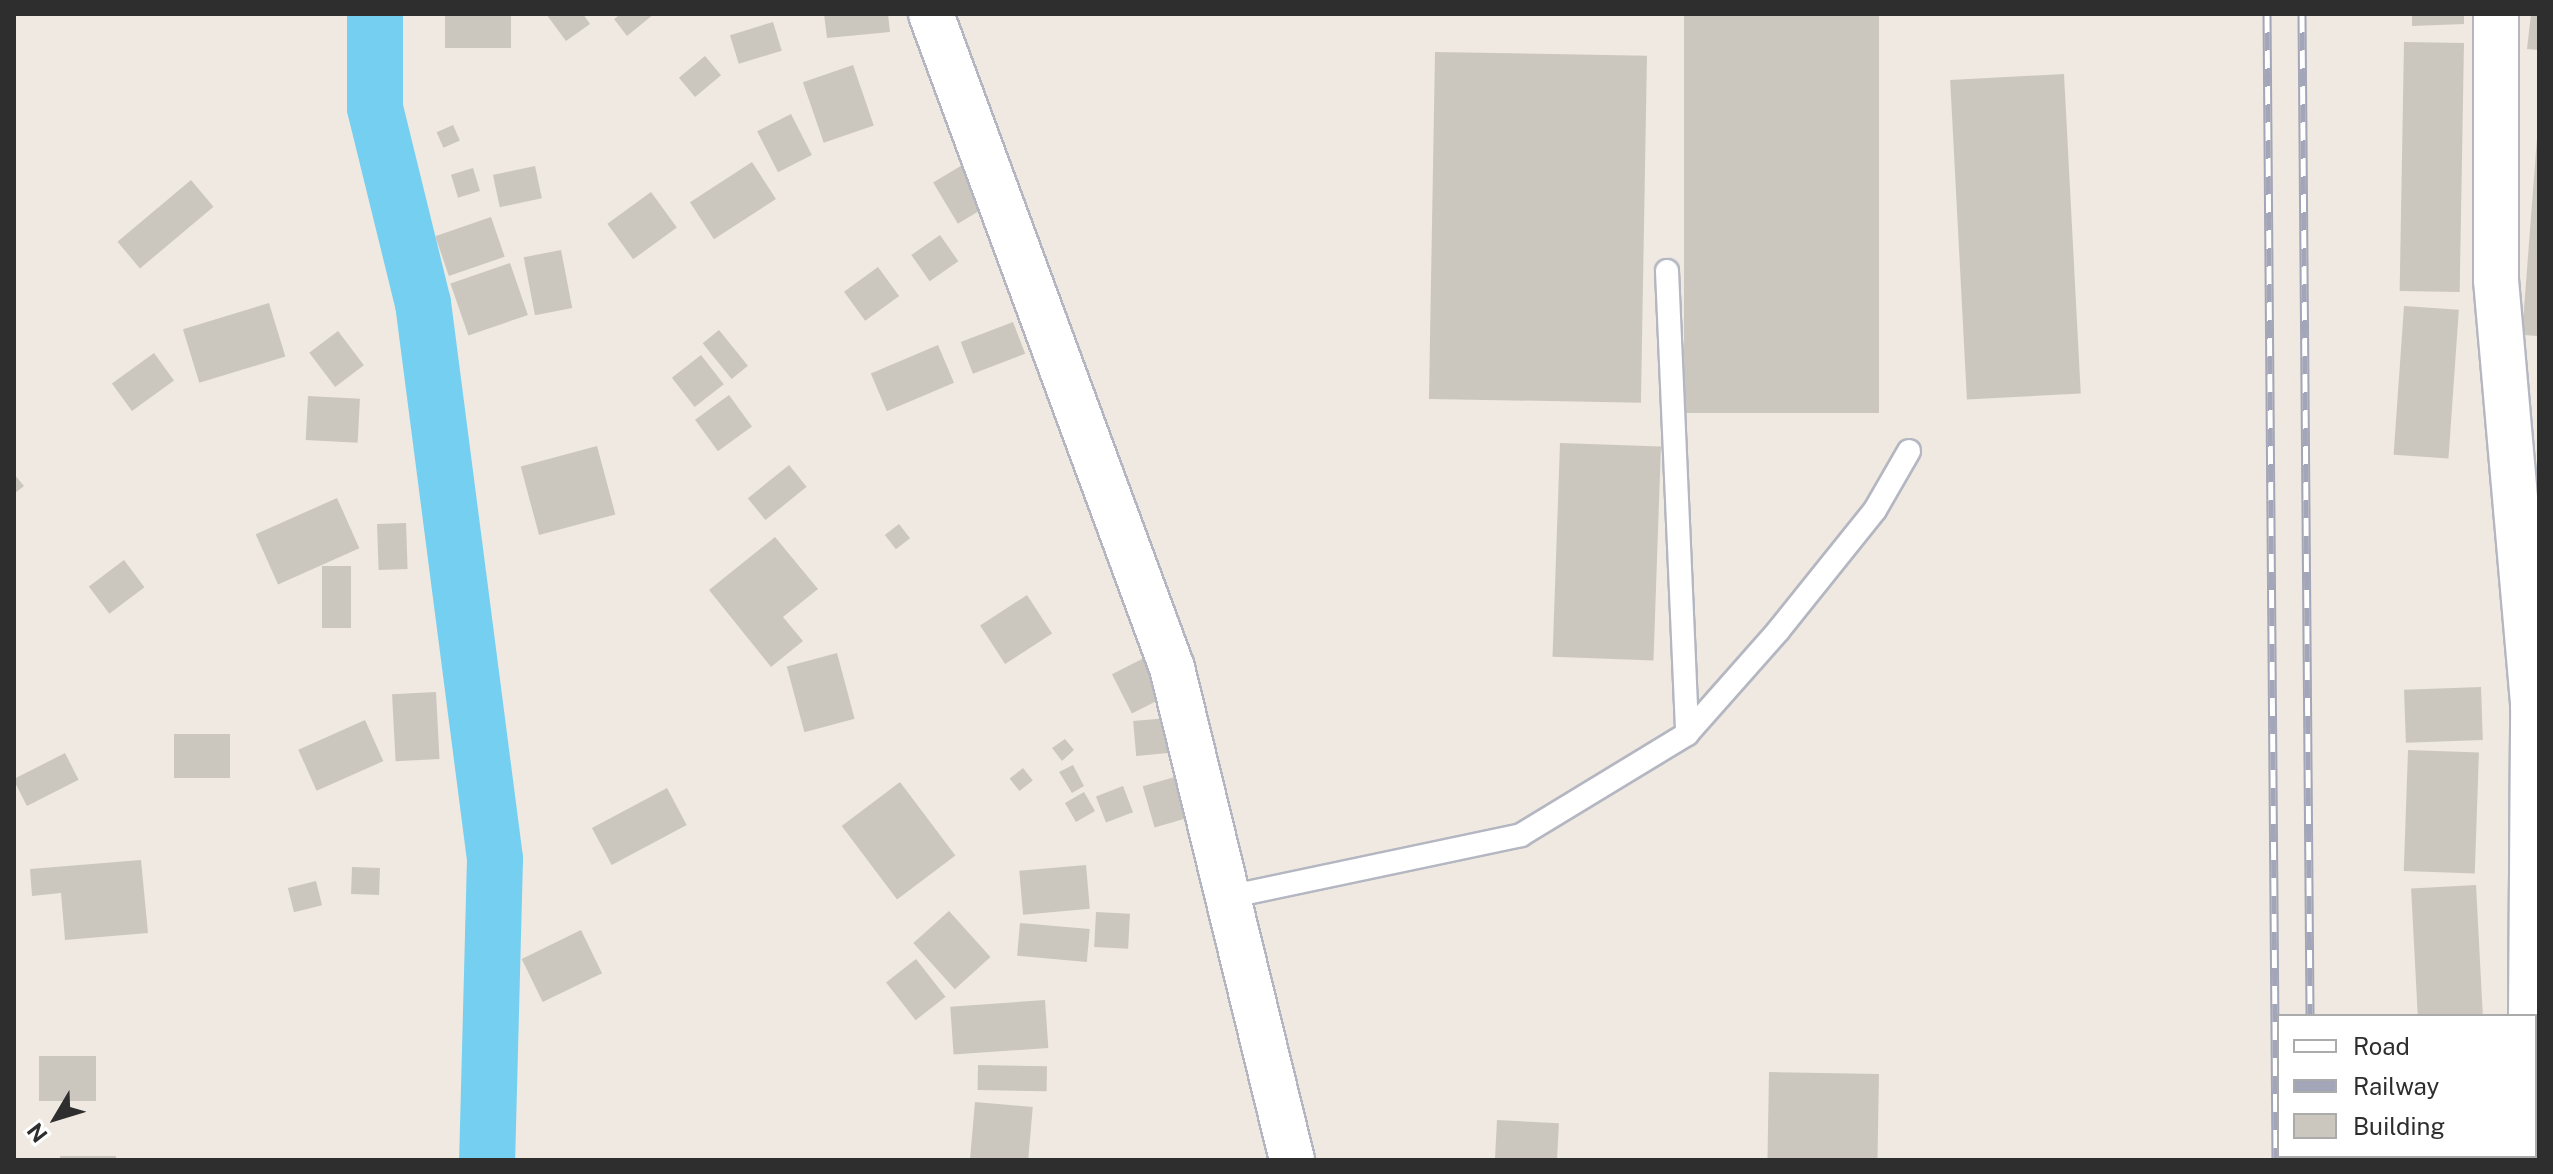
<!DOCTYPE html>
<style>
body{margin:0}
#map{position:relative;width:2553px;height:1174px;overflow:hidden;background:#efe9e1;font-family:"Public Sans",sans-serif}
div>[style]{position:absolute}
.canal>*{height:56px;margin:-28px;padding:0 28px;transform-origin:28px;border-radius:28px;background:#75cff0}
.building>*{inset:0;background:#cbc7bf;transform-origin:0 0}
.roads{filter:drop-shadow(2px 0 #b4b7c1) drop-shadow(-2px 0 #b4b7c1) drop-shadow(0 2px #b4b7c1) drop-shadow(0 -2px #b4b7c1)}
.service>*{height:22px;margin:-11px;padding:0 11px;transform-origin:11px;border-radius:11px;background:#fff}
.tertiary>*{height:44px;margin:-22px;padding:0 22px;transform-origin:22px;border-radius:22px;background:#fff}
.secondary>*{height:44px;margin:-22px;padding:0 22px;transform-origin:22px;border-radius:22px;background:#fff}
.rail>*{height:9px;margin-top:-4.5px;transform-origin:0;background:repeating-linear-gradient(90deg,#fff 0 18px,#a3a6b8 0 36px);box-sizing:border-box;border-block:2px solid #a3a6b8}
span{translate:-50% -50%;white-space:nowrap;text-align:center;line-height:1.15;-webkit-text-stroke:8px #fff;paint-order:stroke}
.frame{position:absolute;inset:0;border:16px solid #2e2e2e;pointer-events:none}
.legend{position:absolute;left:2277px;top:1014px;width:260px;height:144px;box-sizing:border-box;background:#fff;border:2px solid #ababab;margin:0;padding:10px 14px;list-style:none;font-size:24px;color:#2e2e2e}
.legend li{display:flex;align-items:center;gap:16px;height:40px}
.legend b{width:40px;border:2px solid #ababab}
.north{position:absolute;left:16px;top:1078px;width:80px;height:80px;-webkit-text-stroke:6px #fff;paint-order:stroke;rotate:232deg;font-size:22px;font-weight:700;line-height:32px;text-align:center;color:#2e2e2e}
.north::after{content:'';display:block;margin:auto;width:28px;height:36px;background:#2e2e2e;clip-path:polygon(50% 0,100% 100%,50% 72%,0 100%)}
</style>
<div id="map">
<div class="canal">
<div style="left:375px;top:14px;width:94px;rotate:90deg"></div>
<div style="left:375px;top:108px;width:201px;rotate:76.2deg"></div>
<div style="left:423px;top:303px;width:561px;rotate:82.62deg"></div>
<div style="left:495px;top:859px;width:301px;rotate:91.5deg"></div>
</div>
<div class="building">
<div style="left:445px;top:14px;width:66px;height:34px"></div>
<div style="clip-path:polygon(546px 14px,583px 14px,590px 24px,566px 41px)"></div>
<div style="clip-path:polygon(621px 14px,654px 14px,627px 36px,614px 19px)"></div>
<div style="clip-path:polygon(824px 14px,888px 14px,890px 32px,827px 38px)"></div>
<div style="left:1684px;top:14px;width:195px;height:399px"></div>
<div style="clip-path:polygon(2412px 14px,2464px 14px,2464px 24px,2412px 26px)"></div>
<div style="clip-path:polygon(2531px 14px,2539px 14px,2539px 50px,2527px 49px)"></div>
<div style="left:773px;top:22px;width:30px;height:45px;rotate:73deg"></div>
<div style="left:2404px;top:42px;width:60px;height:249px;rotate:1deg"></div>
<div style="left:1435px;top:52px;width:212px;height:347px;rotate:1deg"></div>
<div style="left:705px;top:56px;width:25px;height:34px;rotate:50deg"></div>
<div style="left:853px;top:65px;width:64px;height:53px;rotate:71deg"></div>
<div style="left:2064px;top:74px;width:320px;height:114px;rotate:87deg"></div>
<div style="left:791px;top:114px;width:46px;height:38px;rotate:63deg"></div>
<div style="left:453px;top:125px;width:17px;height:18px;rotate:66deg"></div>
<div style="clip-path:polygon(2537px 138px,2539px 138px,2539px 336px,2522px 335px)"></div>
<div style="left:752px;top:162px;width:44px;height:74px;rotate:57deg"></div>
<div style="left:964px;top:164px;width:48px;height:36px;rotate:59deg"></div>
<div style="left:535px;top:166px;width:33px;height:43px;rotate:78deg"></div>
<div style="left:473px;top:168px;width:24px;height:23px;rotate:73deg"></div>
<div style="left:191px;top:180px;width:35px;height:96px;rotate:50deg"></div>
<div style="left:651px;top:192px;width:44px;height:54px;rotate:54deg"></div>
<div style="left:491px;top:217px;width:42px;height:59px;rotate:71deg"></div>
<div style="left:940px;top:235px;width:32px;height:35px;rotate:55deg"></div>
<div style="left:561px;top:250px;width:59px;height:38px;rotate:79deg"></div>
<div style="left:510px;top:263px;width:55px;height:63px;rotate:71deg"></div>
<div style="left:878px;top:267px;width:36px;height:42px;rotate:54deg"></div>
<div style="left:269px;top:303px;width:56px;height:90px;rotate:73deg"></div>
<div style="left:2404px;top:306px;width:55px;height:149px;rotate:4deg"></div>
<div style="left:1013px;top:322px;width:34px;height:56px;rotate:69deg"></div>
<div style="left:719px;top:330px;width:46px;height:21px;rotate:51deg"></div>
<div style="left:338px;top:331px;width:43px;height:36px;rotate:53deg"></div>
<div style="left:938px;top:345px;width:41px;height:73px;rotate:67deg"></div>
<div style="left:154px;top:353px;width:34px;height:52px;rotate:54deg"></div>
<div style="left:701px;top:355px;width:37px;height:37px;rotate:52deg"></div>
<div style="left:729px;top:395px;width:39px;height:42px;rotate:54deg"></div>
<div style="left:308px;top:396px;width:52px;height:44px;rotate:3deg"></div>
<div style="left:1560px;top:443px;width:101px;height:214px;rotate:2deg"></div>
<div style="left:597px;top:446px;width:71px;height:79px;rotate:75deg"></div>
<div style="left:789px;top:465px;width:28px;height:53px;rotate:51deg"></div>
<div style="clip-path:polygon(14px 474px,24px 486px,14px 494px)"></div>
<div style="left:337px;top:498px;width:55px;height:89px;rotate:66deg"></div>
<div style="left:406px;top:523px;width:46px;height:29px;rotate:88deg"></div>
<div style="left:899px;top:524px;width:18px;height:18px;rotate:52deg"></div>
<div style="clip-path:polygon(775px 537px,818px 589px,783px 617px,803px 641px,771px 667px,709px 590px)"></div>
<div style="left:124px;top:560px;width:34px;height:44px;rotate:53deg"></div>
<div style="left:322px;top:566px;width:29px;height:62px"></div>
<div style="left:1027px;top:595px;width:46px;height:56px;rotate:57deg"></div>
<div style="left:837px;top:653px;width:68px;height:52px;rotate:75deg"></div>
<div style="left:1144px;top:658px;width:44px;height:36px;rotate:63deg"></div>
<div style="left:2481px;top:687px;width:53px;height:77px;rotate:88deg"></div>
<div style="left:436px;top:692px;width:67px;height:44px;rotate:87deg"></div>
<div style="left:1168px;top:718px;width:35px;height:35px;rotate:85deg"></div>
<div style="left:365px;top:720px;width:45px;height:73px;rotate:66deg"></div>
<div style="left:174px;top:734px;width:56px;height:44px"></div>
<div style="clip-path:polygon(1065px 739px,1074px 750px,1062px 761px,1052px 748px)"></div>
<div style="left:2408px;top:750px;width:71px;height:121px;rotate:2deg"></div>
<div style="left:65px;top:753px;width:30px;height:58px;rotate:63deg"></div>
<div style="clip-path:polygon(1073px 765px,1084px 786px,1072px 793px,1059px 772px)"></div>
<div style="left:1023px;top:768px;width:16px;height:17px;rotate:52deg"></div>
<div style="left:1185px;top:774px;width:43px;height:44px;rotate:74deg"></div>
<div style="left:900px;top:782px;width:92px;height:73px;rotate:53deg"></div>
<div style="left:1123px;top:786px;width:28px;height:29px;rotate:69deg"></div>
<div style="left:667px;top:788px;width:42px;height:85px;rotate:62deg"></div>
<div style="left:1084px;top:792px;width:22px;height:22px;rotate:60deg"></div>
<div style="clip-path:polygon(141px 860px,148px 933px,65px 940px,61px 893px,32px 896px,30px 869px)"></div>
<div style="left:1086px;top:865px;width:44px;height:67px;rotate:85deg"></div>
<div style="left:352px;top:867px;width:28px;height:27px;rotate:2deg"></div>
<div style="left:316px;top:881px;width:25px;height:29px;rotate:76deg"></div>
<div style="left:2476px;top:885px;width:131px;height:65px;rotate:87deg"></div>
<div style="left:949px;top:911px;width:62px;height:48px;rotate:48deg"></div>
<div style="left:1096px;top:912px;width:34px;height:35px;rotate:3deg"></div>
<div style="left:1020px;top:923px;width:70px;height:33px;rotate:5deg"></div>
<div style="left:581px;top:930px;width:48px;height:66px;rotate:64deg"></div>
<div style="left:916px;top:959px;width:48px;height:38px;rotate:52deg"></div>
<div style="left:1045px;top:1000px;width:48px;height:95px;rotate:86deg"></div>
<div style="left:39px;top:1056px;width:57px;height:45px"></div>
<div style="left:978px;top:1065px;width:69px;height:25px;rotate:1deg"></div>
<div style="left:1769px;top:1072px;width:110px;height:88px;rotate:1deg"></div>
<div style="left:975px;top:1102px;width:58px;height:58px;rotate:5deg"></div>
<div style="left:1497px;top:1120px;width:62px;height:40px;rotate:3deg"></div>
<div style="left:60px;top:1156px;width:56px;height:4px"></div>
<div style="left:2453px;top:1156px;width:55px;height:4px"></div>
</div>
<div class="roads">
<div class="service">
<div style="left:1667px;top:271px;width:463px;rotate:87.5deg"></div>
<div style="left:1228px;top:897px;width:299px;rotate:-11.9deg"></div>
<div style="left:1521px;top:835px;width:194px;rotate:-31.3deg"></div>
<div style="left:1687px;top:734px;width:137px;rotate:-48.5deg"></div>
<div style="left:1778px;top:631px;width:155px;rotate:-51.3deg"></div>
<div style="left:1875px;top:510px;width:68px;rotate:-60deg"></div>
</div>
<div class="tertiary">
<div style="left:2496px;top:14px;width:266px;rotate:90deg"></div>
<div style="left:2496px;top:280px;width:427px;rotate:85deg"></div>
<div style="left:2531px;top:1016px;width:311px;rotate:-89.6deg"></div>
<div style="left:2533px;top:705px;width:6px;rotate:-9deg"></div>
<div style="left:2530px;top:1160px;width:4px;rotate:-90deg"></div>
</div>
<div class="secondary">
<div style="left:931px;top:14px;width:697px;rotate:69.77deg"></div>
<div style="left:1172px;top:668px;width:506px;rotate:76.29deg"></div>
</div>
</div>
<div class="rail">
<div style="left:2267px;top:14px;width:1146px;rotate:89.55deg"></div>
<div style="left:2302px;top:14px;width:1002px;rotate:89.54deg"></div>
<div style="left:2311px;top:1156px;width:4px;rotate:90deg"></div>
</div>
<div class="frame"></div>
<ul class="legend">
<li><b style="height:10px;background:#fff"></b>Road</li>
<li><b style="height:10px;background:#a3a6b8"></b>Railway</li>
<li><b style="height:22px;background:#cbc7bf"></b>Building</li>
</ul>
<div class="north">N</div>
</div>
